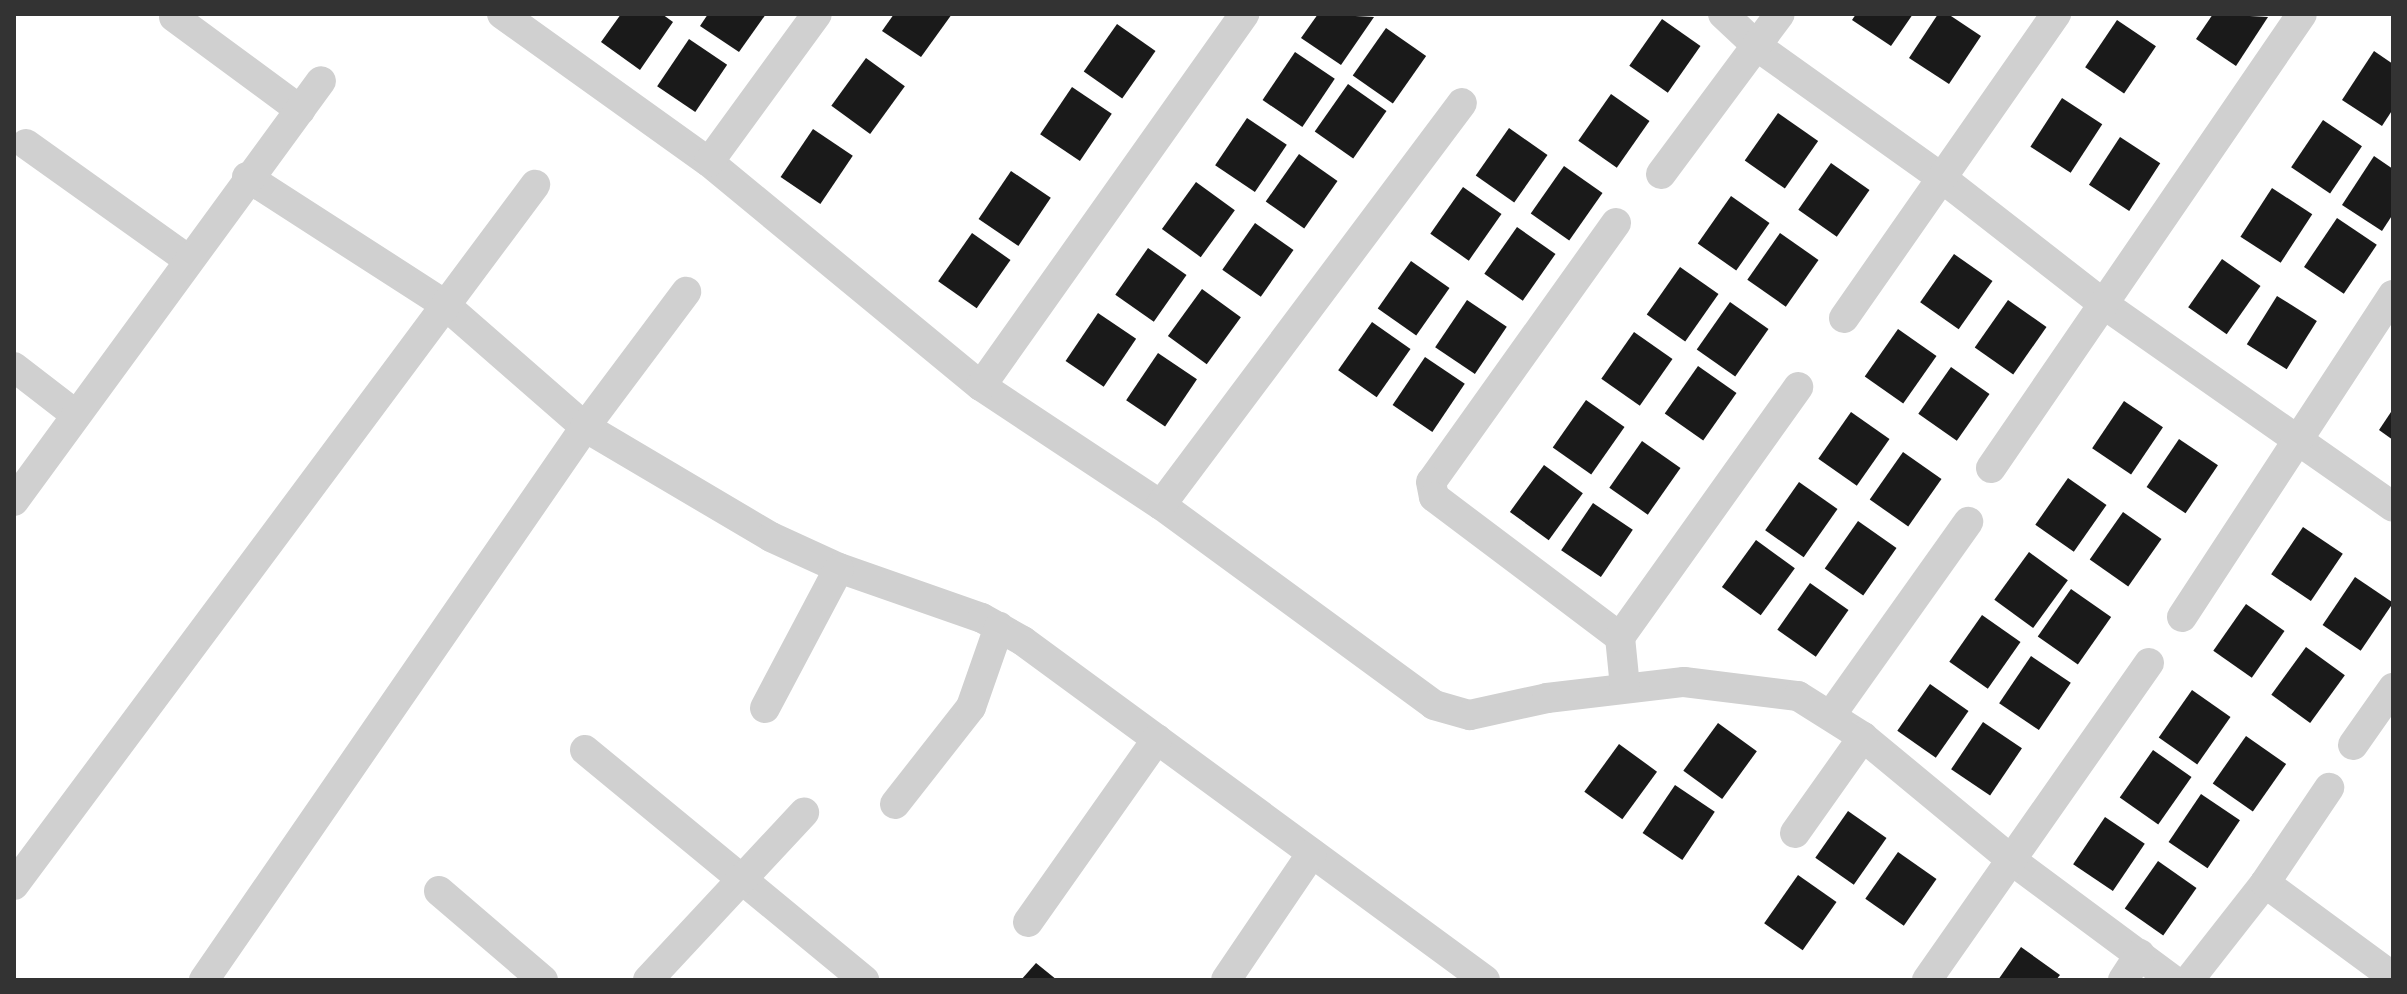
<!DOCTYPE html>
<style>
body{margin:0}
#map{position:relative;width:2407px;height:994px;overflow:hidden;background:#fff;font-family:Helvetica,sans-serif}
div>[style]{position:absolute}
.building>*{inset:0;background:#1a1a1a;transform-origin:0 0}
.street>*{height:30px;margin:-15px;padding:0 15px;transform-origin:15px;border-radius:15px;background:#d0d0d0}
span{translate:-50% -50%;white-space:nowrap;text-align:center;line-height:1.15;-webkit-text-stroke:8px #fff;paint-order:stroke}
.frame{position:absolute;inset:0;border:16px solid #333;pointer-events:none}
</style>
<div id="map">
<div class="building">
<div style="clip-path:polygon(621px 14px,662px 14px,673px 22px,640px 70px,601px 42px)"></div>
<div style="clip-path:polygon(708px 14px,766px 14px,739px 52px,700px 26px)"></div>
<div style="clip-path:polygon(894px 14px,952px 14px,921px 57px,882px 31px)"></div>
<div style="clip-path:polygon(1318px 14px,1374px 17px,1341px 65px,1301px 38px)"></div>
<div style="clip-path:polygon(1856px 14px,1913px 14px,1891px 46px,1852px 20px)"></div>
<div style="clip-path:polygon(1938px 14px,1948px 14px,1981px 36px,1949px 84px,1909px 58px)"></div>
<div style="clip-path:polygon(2213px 14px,2268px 17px,2236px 66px,2196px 39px)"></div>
<div style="left:1662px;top:19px;width:47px;height:57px;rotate:35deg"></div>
<div style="left:2117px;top:20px;width:47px;height:57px;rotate:34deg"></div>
<div style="left:1117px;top:24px;width:47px;height:58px;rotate:35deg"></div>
<div style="left:1386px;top:28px;width:49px;height:58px;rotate:35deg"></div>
<div style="left:689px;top:39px;width:46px;height:57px;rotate:34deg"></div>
<div style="clip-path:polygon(2374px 51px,2393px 64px,2393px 109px,2382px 126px,2342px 100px)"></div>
<div style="left:1295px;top:52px;width:48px;height:58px;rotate:34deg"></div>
<div style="left:866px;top:58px;width:48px;height:59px;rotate:36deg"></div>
<div style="left:1348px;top:84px;width:47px;height:58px;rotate:35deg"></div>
<div style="left:1072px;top:87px;width:48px;height:57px;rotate:34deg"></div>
<div style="left:1611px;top:94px;width:47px;height:57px;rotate:35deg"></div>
<div style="left:2062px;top:98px;width:48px;height:58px;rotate:33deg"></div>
<div style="left:1778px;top:113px;width:49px;height:58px;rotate:35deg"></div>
<div style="left:1247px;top:118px;width:48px;height:57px;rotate:34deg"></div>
<div style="left:2323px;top:120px;width:47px;height:57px;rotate:34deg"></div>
<div style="left:1509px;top:128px;width:47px;height:58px;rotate:35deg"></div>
<div style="left:813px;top:129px;width:48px;height:58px;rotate:34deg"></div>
<div style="left:2120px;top:137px;width:48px;height:57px;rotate:33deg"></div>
<div style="left:1299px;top:154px;width:47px;height:58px;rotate:35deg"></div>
<div style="clip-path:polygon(2374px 156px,2393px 169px,2393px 214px,2382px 231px,2342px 205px)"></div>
<div style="left:1831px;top:163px;width:47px;height:57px;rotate:35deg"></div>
<div style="left:1564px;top:166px;width:47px;height:58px;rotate:35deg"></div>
<div style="left:1011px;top:171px;width:48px;height:58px;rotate:34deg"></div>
<div style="left:1196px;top:182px;width:48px;height:58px;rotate:36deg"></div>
<div style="left:1463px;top:187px;width:47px;height:57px;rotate:35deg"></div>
<div style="left:2272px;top:188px;width:48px;height:58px;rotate:33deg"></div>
<div style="left:1731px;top:196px;width:47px;height:58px;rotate:35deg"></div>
<div style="left:2337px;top:218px;width:48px;height:59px;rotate:34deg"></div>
<div style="left:1255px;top:223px;width:47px;height:57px;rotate:35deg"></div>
<div style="left:1517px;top:227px;width:47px;height:57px;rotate:35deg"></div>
<div style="left:972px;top:233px;width:47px;height:59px;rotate:35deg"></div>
<div style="left:1780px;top:233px;width:47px;height:57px;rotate:35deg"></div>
<div style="left:1148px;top:248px;width:47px;height:57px;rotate:35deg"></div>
<div style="left:1954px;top:254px;width:47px;height:59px;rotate:35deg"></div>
<div style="left:2222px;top:259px;width:47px;height:59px;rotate:35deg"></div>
<div style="left:1411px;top:261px;width:47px;height:58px;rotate:35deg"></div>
<div style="left:1680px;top:267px;width:47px;height:58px;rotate:35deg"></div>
<div style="left:1202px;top:289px;width:48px;height:58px;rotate:36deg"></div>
<div style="left:2277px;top:296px;width:47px;height:57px;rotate:32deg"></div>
<div style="left:1467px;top:300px;width:48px;height:57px;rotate:34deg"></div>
<div style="left:2008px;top:300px;width:47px;height:58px;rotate:35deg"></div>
<div style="left:1730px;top:302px;width:47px;height:58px;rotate:35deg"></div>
<div style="left:1098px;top:313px;width:46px;height:58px;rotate:34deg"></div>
<div style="left:1372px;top:322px;width:47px;height:59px;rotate:35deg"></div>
<div style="left:1898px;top:329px;width:47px;height:58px;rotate:35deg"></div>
<div style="left:1634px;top:332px;width:47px;height:57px;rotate:35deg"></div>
<div style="left:1158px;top:353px;width:47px;height:57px;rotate:34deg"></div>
<div style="left:1425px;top:357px;width:48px;height:58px;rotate:34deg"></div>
<div style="left:1698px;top:366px;width:47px;height:58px;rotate:35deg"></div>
<div style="left:1951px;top:367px;width:47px;height:57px;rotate:35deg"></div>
<div style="left:1586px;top:400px;width:47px;height:58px;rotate:35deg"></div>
<div style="left:2124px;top:401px;width:47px;height:57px;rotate:34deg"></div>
<div style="clip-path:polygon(2393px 409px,2393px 440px,2379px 430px)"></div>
<div style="left:1851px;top:412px;width:47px;height:57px;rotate:35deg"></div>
<div style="left:2179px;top:439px;width:47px;height:58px;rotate:34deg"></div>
<div style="left:1642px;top:441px;width:47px;height:57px;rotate:35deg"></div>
<div style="left:1903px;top:452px;width:47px;height:58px;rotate:35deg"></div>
<div style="left:1544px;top:465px;width:48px;height:58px;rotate:36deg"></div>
<div style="left:2068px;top:478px;width:47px;height:57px;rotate:35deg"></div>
<div style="left:1799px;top:482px;width:47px;height:59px;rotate:35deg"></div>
<div style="left:1593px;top:503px;width:48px;height:57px;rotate:34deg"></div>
<div style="left:2123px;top:512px;width:47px;height:58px;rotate:35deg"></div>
<div style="left:1858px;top:521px;width:47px;height:58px;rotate:35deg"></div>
<div style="left:2303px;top:527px;width:48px;height:57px;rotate:34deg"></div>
<div style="left:1756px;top:540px;width:48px;height:58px;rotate:36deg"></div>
<div style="left:2029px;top:552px;width:48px;height:59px;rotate:36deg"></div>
<div style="left:2355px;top:577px;width:46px;height:58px;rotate:34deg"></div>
<div style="left:1810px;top:583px;width:47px;height:57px;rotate:35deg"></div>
<div style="left:2071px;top:589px;width:49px;height:58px;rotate:35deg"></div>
<div style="left:2246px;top:604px;width:47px;height:57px;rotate:35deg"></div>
<div style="left:1982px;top:615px;width:47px;height:57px;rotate:35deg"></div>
<div style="left:2306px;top:647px;width:48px;height:59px;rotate:36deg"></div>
<div style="left:2031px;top:656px;width:48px;height:57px;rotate:34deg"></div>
<div style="left:1930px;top:684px;width:47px;height:57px;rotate:35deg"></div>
<div style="left:2192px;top:690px;width:47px;height:58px;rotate:35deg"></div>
<div style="left:1983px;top:722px;width:47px;height:57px;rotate:34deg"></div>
<div style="left:1718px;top:723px;width:48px;height:59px;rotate:36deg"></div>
<div style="left:2246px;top:736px;width:49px;height:58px;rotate:35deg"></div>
<div style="left:1619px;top:744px;width:47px;height:59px;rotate:36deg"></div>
<div style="left:2153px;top:750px;width:47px;height:58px;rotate:35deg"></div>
<div style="left:1675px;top:785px;width:48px;height:58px;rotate:34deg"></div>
<div style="left:2201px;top:794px;width:47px;height:58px;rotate:34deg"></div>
<div style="left:1848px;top:811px;width:47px;height:57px;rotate:35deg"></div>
<div style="left:2105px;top:817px;width:48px;height:57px;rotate:34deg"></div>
<div style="left:1898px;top:852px;width:47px;height:57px;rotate:35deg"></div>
<div style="left:2158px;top:861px;width:47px;height:58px;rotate:35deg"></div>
<div style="left:1798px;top:875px;width:47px;height:59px;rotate:35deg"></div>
<div style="clip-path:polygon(2021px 947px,2060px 975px,2056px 980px,1998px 980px)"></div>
<div style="clip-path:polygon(1036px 963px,1057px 980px,1021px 980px)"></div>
</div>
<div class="street">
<div style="left:502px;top:14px;width:254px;rotate:35.6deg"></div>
<div style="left:709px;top:162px;width:352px;rotate:39.5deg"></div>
<div style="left:981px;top:386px;width:216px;rotate:33.5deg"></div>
<div style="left:1161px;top:505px;width:338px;rotate:36.2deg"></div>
<div style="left:1434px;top:705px;width:37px;rotate:16deg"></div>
<div style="left:1470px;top:715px;width:79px;rotate:-12.4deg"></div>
<div style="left:1547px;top:698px;width:138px;rotate:-6.7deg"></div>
<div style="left:1684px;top:682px;width:115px;rotate:7deg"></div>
<div style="left:1798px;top:696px;width:77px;rotate:32.2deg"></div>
<div style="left:1863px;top:737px;width:196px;rotate:39.6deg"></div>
<div style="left:2014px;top:862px;width:198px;rotate:36.6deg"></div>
<div style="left:1723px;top:14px;width:48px;rotate:43.3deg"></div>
<div style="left:1758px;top:47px;width:227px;rotate:35.5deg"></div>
<div style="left:1943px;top:179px;width:202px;rotate:37.9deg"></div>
<div style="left:2102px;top:303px;width:355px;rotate:35deg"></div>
<div style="left:174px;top:17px;width:157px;rotate:36.4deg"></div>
<div style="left:26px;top:144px;width:198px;rotate:35.5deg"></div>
<div style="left:709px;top:162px;width:183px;rotate:-53.9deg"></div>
<div style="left:1661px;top:174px;width:199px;rotate:-53.4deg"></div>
<div style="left:247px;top:177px;width:234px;rotate:32.8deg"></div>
<div style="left:444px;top:304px;width:187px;rotate:41.1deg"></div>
<div style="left:585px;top:427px;width:216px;rotate:30.6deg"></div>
<div style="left:771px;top:537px;width:75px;rotate:24.5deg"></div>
<div style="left:839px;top:568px;width:151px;rotate:19.3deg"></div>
<div style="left:982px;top:618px;width:47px;rotate:29.3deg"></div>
<div style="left:1023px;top:641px;width:573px;rotate:36.27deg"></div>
<div style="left:1616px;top:223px;width:318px;rotate:125.5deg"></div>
<div style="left:1431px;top:482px;width:15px;rotate:79deg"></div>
<div style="left:1434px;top:497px;width:233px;rotate:37deg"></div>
<div style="left:1620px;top:637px;width:50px;rotate:84.3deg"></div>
<div style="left:1844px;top:318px;width:371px;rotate:-55.1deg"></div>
<div style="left:14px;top:367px;width:78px;rotate:37.7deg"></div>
<div style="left:981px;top:386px;width:456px;rotate:-54.7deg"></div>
<div style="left:1991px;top:468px;width:550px;rotate:-55.59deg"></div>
<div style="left:14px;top:501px;width:520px;rotate:-53.83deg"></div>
<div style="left:1161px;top:505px;width:502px;rotate:-53.18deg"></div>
<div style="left:2182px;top:617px;width:385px;rotate:-56.8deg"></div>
<div style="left:1620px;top:637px;width:307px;rotate:-54.5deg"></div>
<div style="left:765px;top:708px;width:158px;rotate:-62.1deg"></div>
<div style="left:1831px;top:715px;width:237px;rotate:-54.6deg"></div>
<div style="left:2353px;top:745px;width:70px;rotate:-54.9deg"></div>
<div style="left:585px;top:750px;width:362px;rotate:39.5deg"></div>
<div style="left:895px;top:804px;width:123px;rotate:-51.9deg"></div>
<div style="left:971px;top:707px;width:85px;rotate:-70.7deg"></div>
<div style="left:1795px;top:833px;width:118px;rotate:-54.7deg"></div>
<div style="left:2265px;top:883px;width:159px;rotate:36.3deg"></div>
<div style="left:14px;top:885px;width:873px;rotate:-53.34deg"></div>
<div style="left:439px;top:891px;width:137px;rotate:40.6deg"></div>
<div style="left:1028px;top:922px;width:224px;rotate:-54.8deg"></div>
<div style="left:204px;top:980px;width:672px;rotate:-55.43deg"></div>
<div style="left:585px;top:427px;width:169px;rotate:-53.2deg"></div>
<div style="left:648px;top:980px;width:229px;rotate:-47deg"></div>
<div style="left:1226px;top:980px;width:153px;rotate:-55.9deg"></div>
<div style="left:1927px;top:980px;width:387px;rotate:-55deg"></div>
<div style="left:2123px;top:980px;width:31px;rotate:-57deg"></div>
<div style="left:2189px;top:980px;width:123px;rotate:-51.9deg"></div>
<div style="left:2265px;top:883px;width:115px;rotate:-56deg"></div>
</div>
<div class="frame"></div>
</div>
